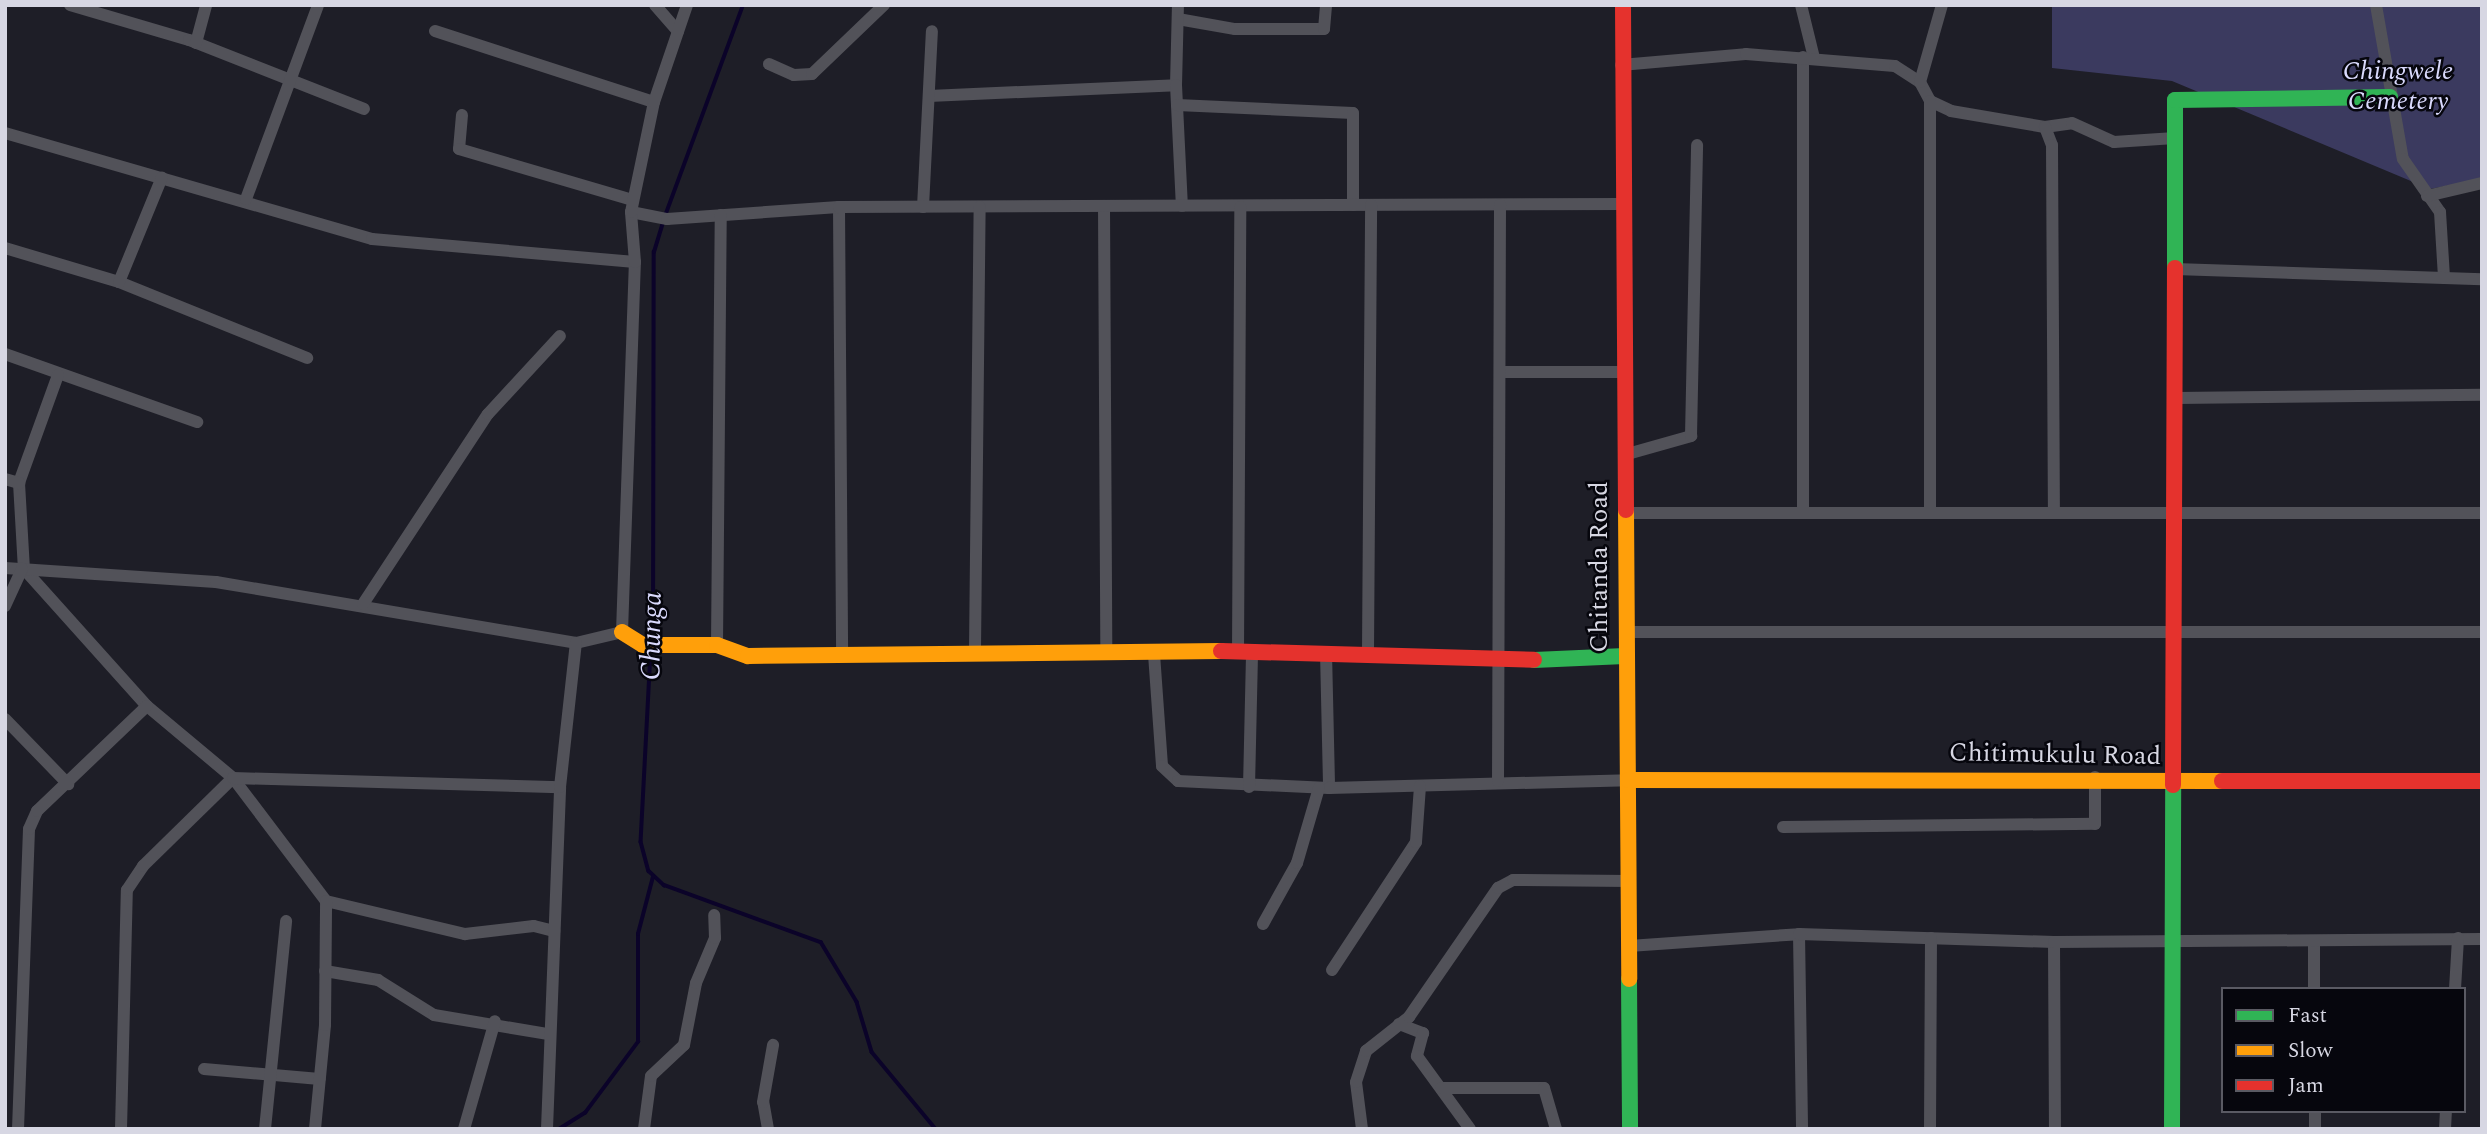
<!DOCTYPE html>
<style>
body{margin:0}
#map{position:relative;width:2487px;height:1134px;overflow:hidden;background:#1e1e27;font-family:Spectral,serif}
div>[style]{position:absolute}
.green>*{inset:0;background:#3b3a5f}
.stream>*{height:3.5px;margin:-1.75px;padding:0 1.75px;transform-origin:1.75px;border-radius:1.75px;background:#0b0329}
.street>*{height:12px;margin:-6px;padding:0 6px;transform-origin:6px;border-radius:6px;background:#525259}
.fast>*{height:16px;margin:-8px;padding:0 8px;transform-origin:8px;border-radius:8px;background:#30b455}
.slow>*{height:16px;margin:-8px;padding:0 8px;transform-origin:8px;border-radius:8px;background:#ff9f0a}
.jam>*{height:16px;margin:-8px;padding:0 8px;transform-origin:8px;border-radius:8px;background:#e5322d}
span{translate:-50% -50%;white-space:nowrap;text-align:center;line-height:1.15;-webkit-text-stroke:5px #06060d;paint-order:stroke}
.park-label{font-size:26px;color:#d9d9fc;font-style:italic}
.street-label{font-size:26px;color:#d7d7e3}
.water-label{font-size:28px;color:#dadafd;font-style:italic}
.frame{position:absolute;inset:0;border:7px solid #d7d7e3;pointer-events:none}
.legend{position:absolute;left:2221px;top:987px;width:245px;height:126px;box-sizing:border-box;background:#06060d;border:2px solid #5a5a63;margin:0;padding:9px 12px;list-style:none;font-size:21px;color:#d7d7e3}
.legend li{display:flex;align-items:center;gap:14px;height:35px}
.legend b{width:35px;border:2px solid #5a5a63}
</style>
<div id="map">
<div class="green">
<div style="clip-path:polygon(2052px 5px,2482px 5px,2482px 179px,2430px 189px,2172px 81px,2052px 68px)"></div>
</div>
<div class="stream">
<div style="left:665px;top:216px;width:225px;rotate:-69.7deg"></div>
<div style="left:653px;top:641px;width:389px;rotate:-89.9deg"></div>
<div style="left:654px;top:252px;width:30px;rotate:-73deg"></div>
<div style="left:651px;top:652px;width:190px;rotate:93deg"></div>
<div style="left:641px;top:842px;width:30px;rotate:75deg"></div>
<div style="left:649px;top:871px;width:21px;rotate:43deg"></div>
<div style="left:664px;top:885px;width:167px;rotate:20deg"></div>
<div style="left:821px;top:942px;width:70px;rotate:59deg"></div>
<div style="left:857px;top:1002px;width:52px;rotate:73.3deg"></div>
<div style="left:872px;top:1052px;width:100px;rotate:50.3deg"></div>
<div style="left:559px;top:1129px;width:31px;rotate:-32deg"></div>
<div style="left:585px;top:1113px;width:89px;rotate:-53.3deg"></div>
<div style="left:638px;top:1042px;width:108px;rotate:-90deg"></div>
<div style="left:638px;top:934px;width:59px;rotate:-75.3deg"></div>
</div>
<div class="street">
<div style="left:70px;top:5px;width:124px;rotate:16.4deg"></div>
<div style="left:189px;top:40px;width:188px;rotate:21.5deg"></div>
<div style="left:655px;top:5px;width:35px;rotate:49deg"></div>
<div style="left:1801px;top:5px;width:55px;rotate:76.2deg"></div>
<div style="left:2376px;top:5px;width:156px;rotate:80.1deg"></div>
<div style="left:2403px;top:159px;width:65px;rotate:55.1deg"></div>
<div style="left:2440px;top:212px;width:66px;rotate:86.5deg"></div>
<div style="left:1178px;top:19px;width:58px;rotate:10deg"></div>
<div style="left:1235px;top:29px;width:89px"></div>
<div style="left:1324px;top:29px;width:24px;rotate:-85deg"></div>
<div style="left:435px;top:31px;width:230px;rotate:18deg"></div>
<div style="left:196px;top:43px;width:39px;rotate:-75deg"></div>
<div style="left:1803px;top:57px;width:454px;rotate:90deg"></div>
<div style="left:769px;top:64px;width:27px;rotate:24deg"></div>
<div style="left:794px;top:75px;width:18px;rotate:-3deg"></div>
<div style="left:812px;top:74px;width:100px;rotate:-43.8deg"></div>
<div style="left:1621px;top:65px;width:125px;rotate:-5deg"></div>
<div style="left:1746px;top:54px;width:149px;rotate:4.6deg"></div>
<div style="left:1895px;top:66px;width:30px;rotate:33deg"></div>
<div style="left:1920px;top:82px;width:21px;rotate:62deg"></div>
<div style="left:1930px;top:101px;width:23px;rotate:25deg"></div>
<div style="left:1951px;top:111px;width:95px;rotate:9.7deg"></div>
<div style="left:2045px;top:127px;width:27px;rotate:-8deg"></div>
<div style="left:2072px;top:123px;width:46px;rotate:24.3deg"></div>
<div style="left:2114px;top:142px;width:61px;rotate:-3.8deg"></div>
<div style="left:1920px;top:82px;width:80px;rotate:-74.1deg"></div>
<div style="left:1176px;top:85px;width:80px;rotate:-88.6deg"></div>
<div style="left:929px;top:96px;width:247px;rotate:-2.5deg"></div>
<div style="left:1176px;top:85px;width:121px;rotate:87.2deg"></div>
<div style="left:1177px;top:105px;width:176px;rotate:2.6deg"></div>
<div style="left:1353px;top:113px;width:92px;rotate:90deg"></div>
<div style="left:462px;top:115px;width:34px;rotate:95deg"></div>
<div style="left:459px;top:149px;width:180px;rotate:16.4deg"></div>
<div style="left:2045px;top:127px;width:19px;rotate:69deg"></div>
<div style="left:2052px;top:145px;width:366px;rotate:89.7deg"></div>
<div style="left:5px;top:133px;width:382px;rotate:16.1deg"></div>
<div style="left:372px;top:239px;width:264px;rotate:5deg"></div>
<div style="left:2427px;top:196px;width:57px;rotate:-13.3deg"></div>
<div style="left:246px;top:199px;width:207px;rotate:-69.6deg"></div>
<div style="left:1104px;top:206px;width:448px;rotate:89.7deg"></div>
<div style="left:839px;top:207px;width:449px;rotate:89.6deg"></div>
<div style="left:923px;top:207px;width:176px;rotate:-87.1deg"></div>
<div style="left:631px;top:212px;width:37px;rotate:11deg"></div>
<div style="left:667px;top:219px;width:172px;rotate:-4deg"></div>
<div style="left:839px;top:207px;width:786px;rotate:-0.22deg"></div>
<div style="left:5px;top:248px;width:119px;rotate:16.6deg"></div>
<div style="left:119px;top:282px;width:203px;rotate:22deg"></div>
<div style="left:2175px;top:269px;width:307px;rotate:1.9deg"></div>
<div style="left:119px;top:282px;width:113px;rotate:-67.7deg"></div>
<div style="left:5px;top:354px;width:204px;rotate:19.5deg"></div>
<div style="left:1500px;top:372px;width:124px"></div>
<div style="left:58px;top:375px;width:115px;rotate:109.9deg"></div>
<div style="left:19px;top:483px;width:86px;rotate:86.7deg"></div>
<div style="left:24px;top:569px;width:184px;rotate:48.1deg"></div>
<div style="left:147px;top:706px;width:112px;rotate:39.9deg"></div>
<div style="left:233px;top:778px;width:154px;rotate:52.9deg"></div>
<div style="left:326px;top:901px;width:143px;rotate:13.4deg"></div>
<div style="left:465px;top:934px;width:69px;rotate:-6.6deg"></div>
<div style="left:534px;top:926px;width:21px;rotate:14deg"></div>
<div style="left:2176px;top:398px;width:306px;rotate:-0.6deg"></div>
<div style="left:1624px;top:455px;width:70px;rotate:-15.8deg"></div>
<div style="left:1691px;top:436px;width:291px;rotate:-88.8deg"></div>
<div style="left:5px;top:479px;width:15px;rotate:16deg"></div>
<div style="left:1930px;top:512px;width:411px;rotate:-90deg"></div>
<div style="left:1624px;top:513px;width:858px"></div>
<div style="left:5px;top:568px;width:211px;rotate:3.8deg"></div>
<div style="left:216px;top:582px;width:365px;rotate:9.6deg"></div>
<div style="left:576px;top:643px;width:47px;rotate:-13.4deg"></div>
<div style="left:622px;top:632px;width:370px;rotate:-88deg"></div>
<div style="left:635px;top:262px;width:50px;rotate:-94.6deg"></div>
<div style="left:631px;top:212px;width:112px;rotate:-78.2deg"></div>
<div style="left:654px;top:102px;width:102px;rotate:-71.2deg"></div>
<div style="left:363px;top:604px;width:227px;rotate:-56.7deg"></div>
<div style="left:488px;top:414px;width:106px;rotate:-47.3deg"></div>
<div style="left:5px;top:606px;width:41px;rotate:-65.3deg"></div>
<div style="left:1626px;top:632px;width:856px"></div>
<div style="left:717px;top:645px;width:430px;rotate:-89.5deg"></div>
<div style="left:975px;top:650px;width:443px;rotate:-89.4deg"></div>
<div style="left:1326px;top:652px;width:136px;rotate:88.7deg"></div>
<div style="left:1368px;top:652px;width:447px;rotate:-89.6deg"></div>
<div style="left:1238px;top:653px;width:446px;rotate:-89.7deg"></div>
<div style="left:1154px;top:654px;width:112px;rotate:85.9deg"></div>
<div style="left:1162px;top:766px;width:22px;rotate:43deg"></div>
<div style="left:1178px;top:781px;width:151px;rotate:2.7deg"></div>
<div style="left:1329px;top:788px;width:299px;rotate:-1.5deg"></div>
<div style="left:5px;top:719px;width:91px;rotate:45.9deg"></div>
<div style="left:1498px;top:781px;width:576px;rotate:-89.8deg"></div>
<div style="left:1249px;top:787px;width:134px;rotate:-88.7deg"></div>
<div style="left:1783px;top:827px;width:312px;rotate:-0.6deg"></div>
<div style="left:2095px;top:824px;width:47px;rotate:-90deg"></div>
<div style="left:1263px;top:924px;width:70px;rotate:-60.9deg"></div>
<div style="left:1297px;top:863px;width:78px;rotate:-73.7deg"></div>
<div style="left:1799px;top:934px;width:195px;rotate:89.1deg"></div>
<div style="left:2314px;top:941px;width:48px;rotate:90deg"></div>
<div style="left:2054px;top:942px;width:187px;rotate:89.7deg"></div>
<div style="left:1629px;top:946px;width:170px;rotate:-4deg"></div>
<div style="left:1799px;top:934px;width:255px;rotate:1.8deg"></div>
<div style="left:2054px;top:942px;width:428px;rotate:-0.4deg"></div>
<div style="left:1332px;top:970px;width:153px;rotate:-56.7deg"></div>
<div style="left:1416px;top:842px;width:56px;rotate:-85.9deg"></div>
<div style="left:325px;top:971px;width:54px;rotate:9.6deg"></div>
<div style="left:378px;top:980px;width:66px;rotate:32deg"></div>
<div style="left:434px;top:1015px;width:116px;rotate:9.5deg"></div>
<div style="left:2455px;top:989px;width:51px;rotate:-86.6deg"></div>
<div style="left:1399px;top:1024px;width:26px;rotate:21deg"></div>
<div style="left:1423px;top:1033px;width:24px;rotate:105deg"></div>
<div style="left:1417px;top:1056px;width:90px;rotate:54deg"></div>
<div style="left:204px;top:1069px;width:116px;rotate:4.9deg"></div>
<div style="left:1441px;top:1088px;width:103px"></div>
<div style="left:1544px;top:1088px;width:43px;rotate:73.7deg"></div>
<div style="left:2315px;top:1111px;width:18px;rotate:90deg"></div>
<div style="left:18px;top:1129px;width:300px;rotate:-87.9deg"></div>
<div style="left:29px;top:829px;width:20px;rotate:-66deg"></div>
<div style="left:37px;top:811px;width:152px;rotate:-43.7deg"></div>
<div style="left:121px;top:1129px;width:239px;rotate:-88.6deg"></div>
<div style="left:127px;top:890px;width:29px;rotate:-56deg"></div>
<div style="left:143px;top:866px;width:126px;rotate:-44.4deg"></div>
<div style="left:233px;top:778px;width:327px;rotate:1.6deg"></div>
<div style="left:265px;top:1129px;width:209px;rotate:-84.2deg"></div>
<div style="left:315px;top:1129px;width:104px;rotate:-84.5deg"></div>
<div style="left:325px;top:1025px;width:124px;rotate:-89.5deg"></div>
<div style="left:464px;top:1129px;width:112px;rotate:-74deg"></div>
<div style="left:547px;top:1129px;width:342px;rotate:-87.8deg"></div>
<div style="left:560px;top:787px;width:145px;rotate:-83.7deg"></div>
<div style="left:644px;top:1129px;width:53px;rotate:-82.5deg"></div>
<div style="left:651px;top:1076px;width:45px;rotate:-43.2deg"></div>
<div style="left:684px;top:1045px;width:63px;rotate:-79deg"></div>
<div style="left:696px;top:983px;width:49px;rotate:-67.1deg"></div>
<div style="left:715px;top:938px;width:23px;rotate:-92deg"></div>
<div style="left:768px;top:1129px;width:27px;rotate:-100deg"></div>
<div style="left:763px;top:1102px;width:58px;rotate:-80deg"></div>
<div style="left:1362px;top:1129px;width:47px;rotate:-97.3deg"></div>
<div style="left:1356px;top:1082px;width:33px;rotate:-72deg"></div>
<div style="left:1366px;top:1051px;width:55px;rotate:-38.3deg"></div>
<div style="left:1409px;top:1017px;width:157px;rotate:-55.4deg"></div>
<div style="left:1498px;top:888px;width:17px;rotate:-28deg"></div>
<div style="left:1513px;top:880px;width:116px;rotate:0.5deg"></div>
<div style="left:1930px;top:1129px;width:191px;rotate:-89.7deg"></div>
<div style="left:2445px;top:1129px;width:18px;rotate:-87deg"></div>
</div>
<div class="fast">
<div style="left:2175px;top:268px;width:168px;rotate:-90deg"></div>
<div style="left:2175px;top:100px;width:215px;rotate:-0.8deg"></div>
<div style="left:1534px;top:660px;width:91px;rotate:-2.5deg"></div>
<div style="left:1629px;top:979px;width:150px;rotate:89.6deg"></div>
<div style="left:2172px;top:1129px;width:344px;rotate:-89.8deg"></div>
</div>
<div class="slow">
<div style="left:1626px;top:510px;width:469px;rotate:89.6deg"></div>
<div style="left:622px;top:632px;width:25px;rotate:32deg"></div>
<div style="left:643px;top:645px;width:74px"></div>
<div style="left:717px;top:645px;width:33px;rotate:20deg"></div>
<div style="left:748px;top:656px;width:473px;rotate:-0.6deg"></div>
<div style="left:1628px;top:780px;width:594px;rotate:0.1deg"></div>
</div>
<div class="jam">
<div style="left:1623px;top:5px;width:505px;rotate:89.66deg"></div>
<div style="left:1221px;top:651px;width:313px;rotate:1.6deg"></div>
<div style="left:2222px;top:781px;width:260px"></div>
<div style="left:2173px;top:785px;width:517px;rotate:-89.78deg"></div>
</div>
<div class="park-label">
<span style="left:2398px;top:87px">Chingwele<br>Cemetery</span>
</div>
<div class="street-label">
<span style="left:1600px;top:567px;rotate:-90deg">Chitanda Road</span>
<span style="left:2055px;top:755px;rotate:1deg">Chitimukulu Road</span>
</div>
<div class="water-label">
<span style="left:652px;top:636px;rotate:-89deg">Chunga</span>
</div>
<div class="frame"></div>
<ul class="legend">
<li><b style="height:9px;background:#30b455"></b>Fast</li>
<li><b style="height:9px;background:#ff9f0a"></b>Slow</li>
<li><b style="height:9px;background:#e5322d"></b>Jam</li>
</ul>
</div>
